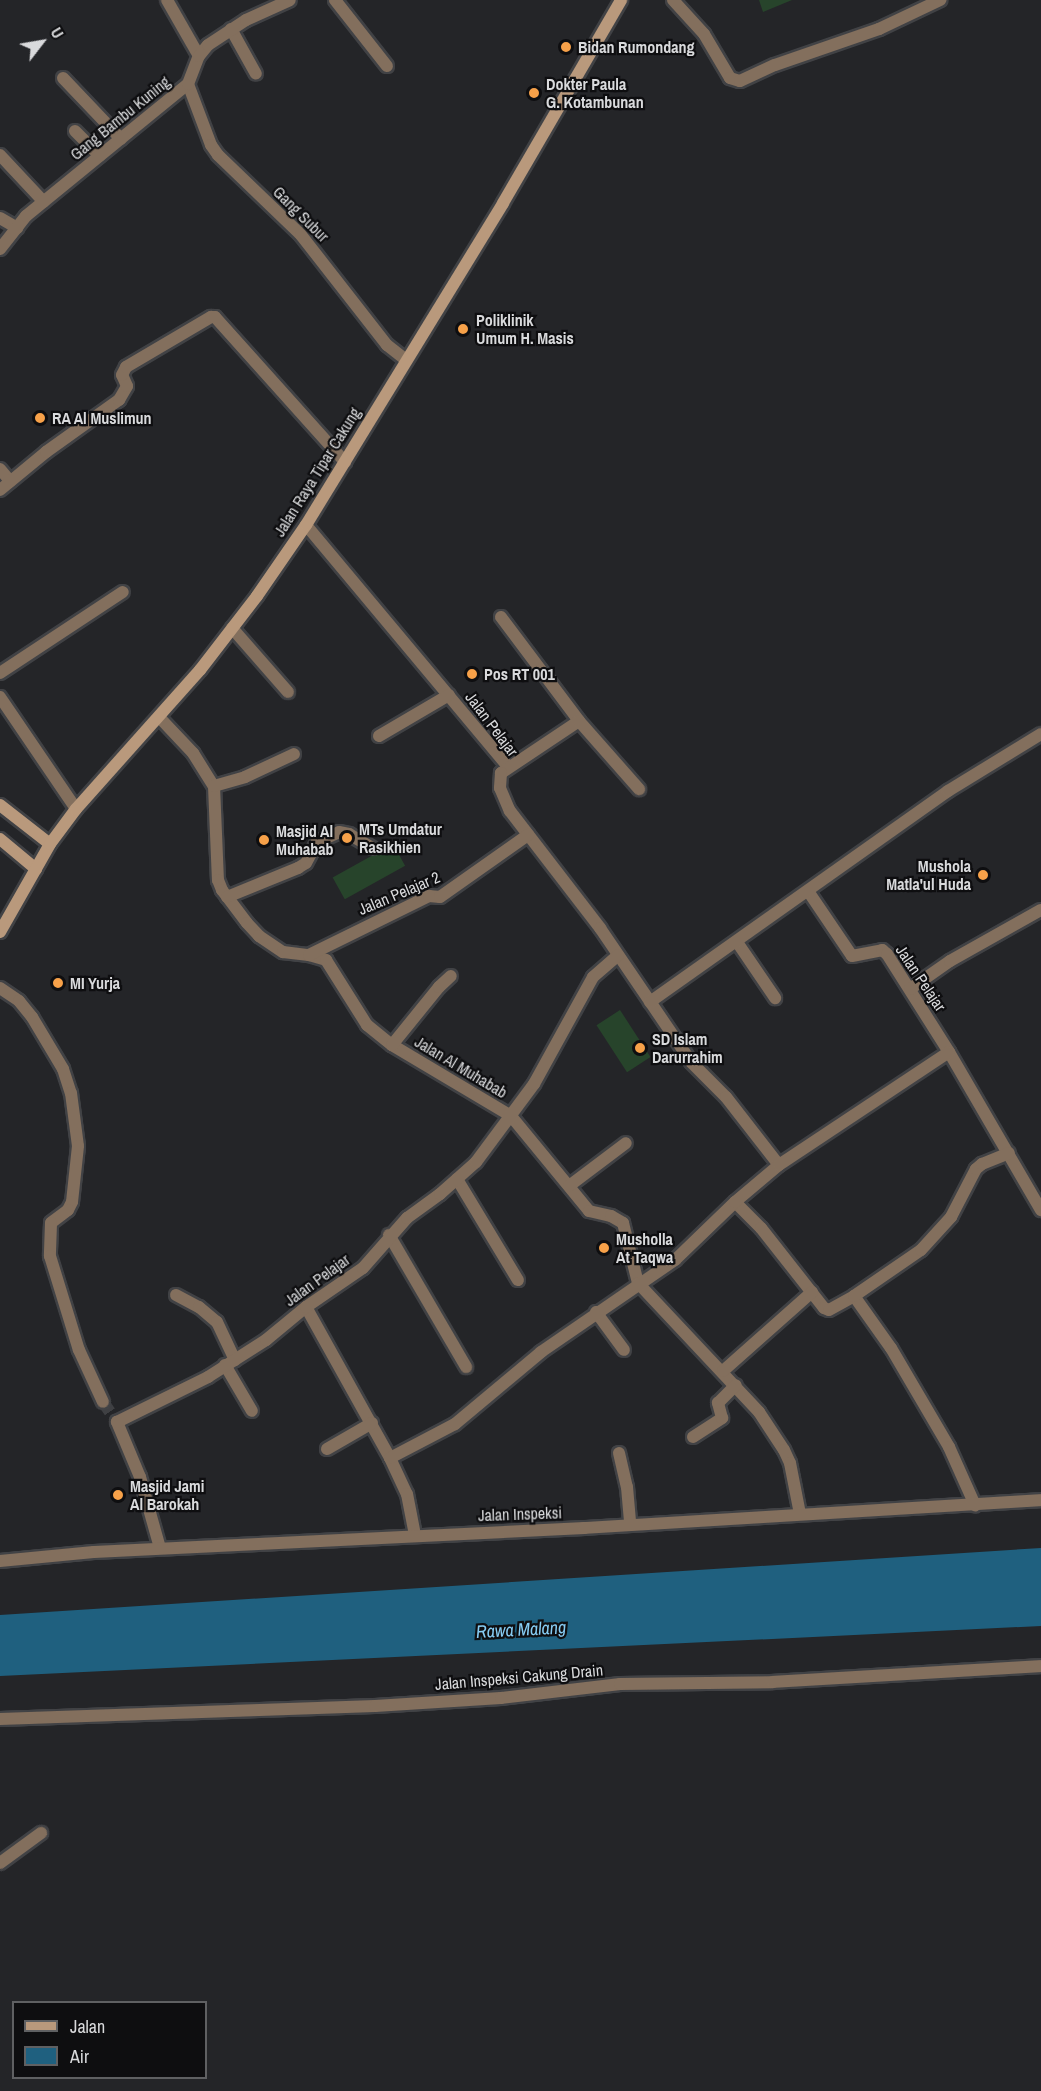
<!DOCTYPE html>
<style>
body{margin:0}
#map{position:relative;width:1041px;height:2091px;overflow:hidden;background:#242528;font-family:"Archivo Narrow",sans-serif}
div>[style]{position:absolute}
.green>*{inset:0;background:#27442b;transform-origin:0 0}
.water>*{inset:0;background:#1f607f}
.street-tunnel>*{height:12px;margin-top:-6px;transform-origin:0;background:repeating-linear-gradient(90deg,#3f4043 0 12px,transparent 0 18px)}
.roads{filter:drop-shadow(2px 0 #414245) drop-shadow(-2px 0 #414245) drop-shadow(0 2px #414245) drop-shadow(0 -2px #414245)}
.street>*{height:12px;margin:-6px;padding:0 6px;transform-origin:6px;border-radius:6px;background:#836f5d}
.secondary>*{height:12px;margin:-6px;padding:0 6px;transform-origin:6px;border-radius:6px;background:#b9997c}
.dots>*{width:16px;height:16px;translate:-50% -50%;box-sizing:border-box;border:3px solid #0e0e10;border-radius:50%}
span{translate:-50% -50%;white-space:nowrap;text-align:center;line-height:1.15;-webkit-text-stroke:4.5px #0e0e10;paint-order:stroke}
.poi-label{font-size:16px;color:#d9dadc;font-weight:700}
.left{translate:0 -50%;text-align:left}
.right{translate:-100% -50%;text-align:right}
.street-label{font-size:16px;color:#d9dadc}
.water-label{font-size:18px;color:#87cdf4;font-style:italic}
.legend{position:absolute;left:12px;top:2001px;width:195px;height:78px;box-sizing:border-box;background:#0e0e10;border:2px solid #5f6062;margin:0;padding:8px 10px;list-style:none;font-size:18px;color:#d9dadc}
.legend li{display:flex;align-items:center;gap:12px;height:30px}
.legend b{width:30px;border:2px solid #5f6062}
.north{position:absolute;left:12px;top:12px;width:60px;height:60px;-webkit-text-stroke:4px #0e0e10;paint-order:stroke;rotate:59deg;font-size:16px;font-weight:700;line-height:24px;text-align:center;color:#d9dadc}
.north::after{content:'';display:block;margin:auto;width:21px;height:27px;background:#d9dadc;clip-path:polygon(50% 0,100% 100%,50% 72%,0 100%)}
</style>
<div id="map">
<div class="green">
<div style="clip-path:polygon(759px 0,792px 0,763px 12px)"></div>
<div style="left:393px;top:844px;width:25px;height:69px;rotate:61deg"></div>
<div style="left:620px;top:1010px;width:56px;height:28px;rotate:57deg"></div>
</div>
<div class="water">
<div style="clip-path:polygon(1041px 1548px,1041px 1626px,0 1676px,0 1615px)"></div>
</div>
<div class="street-tunnel">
<div style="left:103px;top:1402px;width:12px;rotate:55deg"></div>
</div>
<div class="roads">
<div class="street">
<div style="left:167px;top:0;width:64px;rotate:60.3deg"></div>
<div style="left:335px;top:0;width:84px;rotate:51.8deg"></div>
<div style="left:673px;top:0;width:46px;rotate:47.6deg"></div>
<div style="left:704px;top:34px;width:51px;rotate:59.4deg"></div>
<div style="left:730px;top:78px;width:10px;rotate:17deg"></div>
<div style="left:740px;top:81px;width:38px;rotate:-25deg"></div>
<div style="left:775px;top:65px;width:110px;rotate:-19.1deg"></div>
<div style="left:879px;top:29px;width:68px;rotate:-25.4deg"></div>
<div style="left:231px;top:29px;width:51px;rotate:60.9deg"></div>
<div style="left:63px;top:78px;width:84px;rotate:46.4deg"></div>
<div style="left:188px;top:84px;width:65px;rotate:69.3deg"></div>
<div style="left:211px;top:145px;width:12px;rotate:55deg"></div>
<div style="left:218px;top:155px;width:115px;rotate:43.9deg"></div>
<div style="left:301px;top:235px;width:140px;rotate:52deg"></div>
<div style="left:387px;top:345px;width:23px;rotate:38deg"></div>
<div style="left:75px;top:131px;width:35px;rotate:45deg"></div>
<div style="left:0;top:155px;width:64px;rotate:46.9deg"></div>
<div style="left:0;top:218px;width:20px;rotate:30deg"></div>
<div style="left:0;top:249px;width:42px;rotate:-51.8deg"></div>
<div style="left:26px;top:216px;width:209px;rotate:-39.2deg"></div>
<div style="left:188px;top:84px;width:30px;rotate:-69deg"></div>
<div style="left:199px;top:56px;width:14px;rotate:-51deg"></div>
<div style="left:208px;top:45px;width:45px;rotate:-33.3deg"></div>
<div style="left:246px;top:20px;width:48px;rotate:-24.4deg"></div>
<div style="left:0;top:469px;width:16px;rotate:50deg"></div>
<div style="left:0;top:490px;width:60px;rotate:-39.6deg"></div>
<div style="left:46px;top:452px;width:90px;rotate:-35.5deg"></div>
<div style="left:119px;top:400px;width:16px;rotate:-60deg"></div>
<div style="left:127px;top:386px;width:12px;rotate:-114deg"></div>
<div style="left:122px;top:375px;width:9px;rotate:-63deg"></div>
<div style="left:126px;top:367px;width:99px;rotate:-30.5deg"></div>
<div style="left:211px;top:317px;width:4px"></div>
<div style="left:215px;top:317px;width:195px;rotate:48.1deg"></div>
<div style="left:306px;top:525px;width:315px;rotate:50.1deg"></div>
<div style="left:501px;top:617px;width:130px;rotate:53.1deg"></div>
<div style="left:579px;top:721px;width:94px;rotate:146.3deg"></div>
<div style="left:501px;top:773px;width:15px;rotate:94deg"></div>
<div style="left:500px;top:788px;width:25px;rotate:67deg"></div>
<div style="left:510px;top:811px;width:148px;rotate:52.4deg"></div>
<div style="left:600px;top:928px;width:162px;rotate:55.8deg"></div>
<div style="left:691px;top:1062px;width:49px;rotate:45deg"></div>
<div style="left:726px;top:1097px;width:86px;rotate:52.1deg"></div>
<div style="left:232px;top:628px;width:85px;rotate:48.8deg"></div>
<div style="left:0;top:673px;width:147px;rotate:-33.4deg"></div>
<div style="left:0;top:697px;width:135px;rotate:55.8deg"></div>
<div style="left:159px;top:717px;width:50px;rotate:46.6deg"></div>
<div style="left:193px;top:753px;width:39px;rotate:58deg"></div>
<div style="left:214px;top:786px;width:94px;rotate:87.6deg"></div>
<div style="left:218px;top:880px;width:11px;rotate:68deg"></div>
<div style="left:222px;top:890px;width:41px;rotate:52.9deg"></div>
<div style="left:247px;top:923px;width:18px;rotate:47deg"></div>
<div style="left:259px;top:936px;width:29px;rotate:34deg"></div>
<div style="left:283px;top:952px;width:26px;rotate:7deg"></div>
<div style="left:309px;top:955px;width:18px;rotate:16deg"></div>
<div style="left:326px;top:960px;width:77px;rotate:57.8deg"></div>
<div style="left:367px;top:1025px;width:32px;rotate:39deg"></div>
<div style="left:392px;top:1045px;width:139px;rotate:30.8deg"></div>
<div style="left:511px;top:1116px;width:123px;rotate:50.6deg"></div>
<div style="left:589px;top:1211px;width:23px;rotate:13deg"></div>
<div style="left:611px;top:1216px;width:14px;rotate:30deg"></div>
<div style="left:623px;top:1223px;width:62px;rotate:76deg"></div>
<div style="left:638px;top:1283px;width:177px;rotate:46.8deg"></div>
<div style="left:759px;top:1412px;width:45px;rotate:56.7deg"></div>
<div style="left:784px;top:1450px;width:14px;rotate:65deg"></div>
<div style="left:790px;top:1463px;width:52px;rotate:78.9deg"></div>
<div style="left:579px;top:721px;width:91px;rotate:48.6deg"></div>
<div style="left:379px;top:736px;width:81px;rotate:-30.4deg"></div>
<div style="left:214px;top:786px;width:32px;rotate:-16deg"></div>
<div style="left:245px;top:777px;width:54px;rotate:-25.1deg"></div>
<div style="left:808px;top:891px;width:78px;rotate:55.9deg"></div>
<div style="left:852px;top:956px;width:31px;rotate:-11deg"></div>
<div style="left:882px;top:950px;width:6px;rotate:39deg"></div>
<div style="left:887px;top:954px;width:116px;rotate:57.7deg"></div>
<div style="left:949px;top:1052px;width:183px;rotate:59.8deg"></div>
<div style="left:227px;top:897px;width:77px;rotate:-22.2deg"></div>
<div style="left:298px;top:868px;width:9px;rotate:-32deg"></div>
<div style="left:306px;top:863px;width:24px;rotate:-62deg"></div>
<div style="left:317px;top:842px;width:24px;rotate:-24deg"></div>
<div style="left:339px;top:832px;width:10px;rotate:11deg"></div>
<div style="left:349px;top:834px;width:27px;rotate:31deg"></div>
<div style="left:737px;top:942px;width:68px;rotate:55.8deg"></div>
<div style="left:309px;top:955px;width:134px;rotate:-26.2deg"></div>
<div style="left:429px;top:896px;width:11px;rotate:5deg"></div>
<div style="left:440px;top:897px;width:108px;rotate:-35.2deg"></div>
<div style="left:0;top:988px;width:23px;rotate:34deg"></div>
<div style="left:19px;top:1001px;width:21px;rotate:51deg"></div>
<div style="left:32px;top:1017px;width:61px;rotate:59.2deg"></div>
<div style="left:63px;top:1069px;width:25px;rotate:72deg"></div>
<div style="left:71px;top:1093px;width:53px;rotate:82.5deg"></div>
<div style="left:78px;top:1146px;width:56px;rotate:96.1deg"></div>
<div style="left:72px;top:1202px;width:9px;rotate:117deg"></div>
<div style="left:68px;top:1210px;width:21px;rotate:143deg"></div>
<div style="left:51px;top:1223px;width:33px;rotate:92deg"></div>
<div style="left:50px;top:1256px;width:98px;rotate:72.9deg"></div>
<div style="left:79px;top:1350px;width:57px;rotate:65.2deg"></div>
<div style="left:910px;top:989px;width:49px;rotate:-35deg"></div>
<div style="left:950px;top:961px;width:104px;rotate:-29.3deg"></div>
<div style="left:650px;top:1002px;width:365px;rotate:-35.3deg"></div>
<div style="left:948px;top:791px;width:109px;rotate:-31.5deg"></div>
<div style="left:392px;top:1045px;width:75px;rotate:-51deg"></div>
<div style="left:439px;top:987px;width:16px;rotate:-43deg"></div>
<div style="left:457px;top:1179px;width:118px;rotate:58.9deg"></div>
<div style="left:569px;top:1186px;width:71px;rotate:-37deg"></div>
<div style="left:735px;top:1202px;width:37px;rotate:45deg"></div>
<div style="left:761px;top:1228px;width:102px;rotate:51.8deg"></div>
<div style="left:824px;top:1308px;width:5px;rotate:22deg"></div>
<div style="left:829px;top:1310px;width:29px;rotate:-29deg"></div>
<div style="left:854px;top:1296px;width:64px;rotate:54.6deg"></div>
<div style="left:891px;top:1348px;width:115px;rotate:59.6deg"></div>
<div style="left:949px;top:1447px;width:64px;rotate:65.9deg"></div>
<div style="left:389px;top:1235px;width:153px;rotate:59.7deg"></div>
<div style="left:176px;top:1295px;width:26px;rotate:28deg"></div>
<div style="left:199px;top:1307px;width:23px;rotate:40deg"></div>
<div style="left:217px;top:1322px;width:42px;rotate:64.7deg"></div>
<div style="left:854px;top:1296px;width:81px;rotate:-34.5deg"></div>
<div style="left:921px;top:1250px;width:45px;rotate:-47.7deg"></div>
<div style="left:951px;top:1217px;width:54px;rotate:-62.5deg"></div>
<div style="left:976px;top:1169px;width:8px;rotate:-40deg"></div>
<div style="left:982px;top:1164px;width:29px;rotate:-22deg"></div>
<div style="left:306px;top:1307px;width:173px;rotate:60.9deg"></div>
<div style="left:390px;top:1458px;width:40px;rotate:65deg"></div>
<div style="left:407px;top:1494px;width:42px;rotate:79deg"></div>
<div style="left:596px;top:1312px;width:47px;rotate:53.6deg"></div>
<div style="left:225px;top:1365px;width:53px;rotate:59.6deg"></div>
<div style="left:723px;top:1371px;width:119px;rotate:-41.6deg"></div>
<div style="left:693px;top:1437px;width:35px;rotate:-33deg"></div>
<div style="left:722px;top:1418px;width:16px;rotate:-105deg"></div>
<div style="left:718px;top:1403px;width:25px;rotate:-45deg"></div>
<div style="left:327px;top:1449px;width:52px;rotate:-30deg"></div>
<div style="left:619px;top:1453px;width:35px;rotate:77deg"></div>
<div style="left:627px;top:1487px;width:38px;rotate:85deg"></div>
<div style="left:390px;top:1458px;width:73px;rotate:-27.6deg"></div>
<div style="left:455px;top:1424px;width:112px;rotate:-39.9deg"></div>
<div style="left:541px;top:1352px;width:163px;rotate:-34.5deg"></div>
<div style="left:675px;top:1260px;width:83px;rotate:-44deg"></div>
<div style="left:735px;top:1202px;width:57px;rotate:-40.1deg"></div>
<div style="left:779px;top:1165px;width:204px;rotate:-33.6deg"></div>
<div style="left:160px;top:1548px;width:74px;rotate:-105.7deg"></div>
<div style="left:140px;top:1477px;width:60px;rotate:-112.7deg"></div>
<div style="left:117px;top:1422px;width:102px;rotate:-26.3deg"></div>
<div style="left:208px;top:1377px;width:69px;rotate:-32.5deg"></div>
<div style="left:266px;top:1340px;width:52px;rotate:-39.5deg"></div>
<div style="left:306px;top:1307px;width:69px;rotate:-34.4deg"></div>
<div style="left:363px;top:1268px;width:67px;rotate:-48.7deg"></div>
<div style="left:407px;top:1218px;width:41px;rotate:-36deg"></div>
<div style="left:440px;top:1194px;width:48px;rotate:-41.6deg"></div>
<div style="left:476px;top:1162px;width:97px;rotate:-53.4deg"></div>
<div style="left:534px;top:1084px;width:122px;rotate:-61.1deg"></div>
<div style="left:593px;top:977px;width:33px;rotate:-41deg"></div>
<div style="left:0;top:1561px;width:94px;rotate:-5.5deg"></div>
<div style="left:94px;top:1552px;width:491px;rotate:-2.8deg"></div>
<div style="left:584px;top:1528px;width:458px;rotate:-3.5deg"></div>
<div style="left:0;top:1719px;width:375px;rotate:-2deg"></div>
<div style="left:375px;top:1706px;width:126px;rotate:-3.6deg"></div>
<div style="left:501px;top:1698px;width:120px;rotate:-6.7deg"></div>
<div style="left:620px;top:1684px;width:153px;rotate:-0.7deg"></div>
<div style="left:773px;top:1682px;width:268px;rotate:-3.4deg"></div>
<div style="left:0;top:1863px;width:51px;rotate:-36.2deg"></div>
</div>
<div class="secondary">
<div style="left:0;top:805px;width:63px;rotate:38deg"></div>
<div style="left:0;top:839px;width:47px;rotate:39.8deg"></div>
<div style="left:0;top:932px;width:101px;rotate:-60.4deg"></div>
<div style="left:50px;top:844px;width:44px;rotate:-53.4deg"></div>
<div style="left:76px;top:809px;width:186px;rotate:-48.3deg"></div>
<div style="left:200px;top:670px;width:93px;rotate:-52.4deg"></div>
<div style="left:257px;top:596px;width:86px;rotate:-55.4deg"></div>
<div style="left:306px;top:525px;width:377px;rotate:-58.5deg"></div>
<div style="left:503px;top:203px;width:235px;rotate:-59.8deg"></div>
</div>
</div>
<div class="dots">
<div style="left:566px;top:47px;background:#f7a149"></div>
<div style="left:534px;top:93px;background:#f7a149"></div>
<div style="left:463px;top:329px;background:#f7a149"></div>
<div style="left:40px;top:418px;background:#f7a149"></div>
<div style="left:472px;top:674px;background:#f7a149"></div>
<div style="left:347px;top:838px;background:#f7a149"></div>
<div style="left:264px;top:840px;background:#f7a149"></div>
<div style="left:983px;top:875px;background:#f7a149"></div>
<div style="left:58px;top:983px;background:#f7a149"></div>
<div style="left:640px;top:1048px;background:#f7a149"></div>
<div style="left:604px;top:1248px;background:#f7a149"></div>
<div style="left:118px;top:1495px;background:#f7a149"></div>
</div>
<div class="poi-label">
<span class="left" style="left:578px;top:47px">Bidan Rumondang</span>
<span class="left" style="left:546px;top:93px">Dokter Paula<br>G. Kotambunan</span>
<span class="left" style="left:476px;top:329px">Poliklinik<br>Umum H. Masis</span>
<span class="left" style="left:52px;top:418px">RA Al Muslimun</span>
<span class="left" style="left:484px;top:674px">Pos RT 001</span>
<span class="left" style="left:359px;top:838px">MTs Umdatur<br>Rasikhien</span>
<span class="left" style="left:276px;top:840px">Masjid Al<br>Muhabab</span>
<span class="right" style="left:971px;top:875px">Mushola<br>Matla'ul Huda</span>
<span class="left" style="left:70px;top:983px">MI Yurja</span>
<span class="left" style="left:652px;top:1048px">SD Islam<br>Darurrahim</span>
<span class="left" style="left:616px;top:1248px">Musholla<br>At Taqwa</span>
<span class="left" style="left:130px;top:1495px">Masjid Jami<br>Al Barokah</span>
</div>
<div class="street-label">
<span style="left:120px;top:118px;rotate:-39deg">Gang Bambu Kuning</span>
<span style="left:301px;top:214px;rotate:45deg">Gang Subur</span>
<span style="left:317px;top:472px;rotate:-58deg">Jalan Raya Tipar Cakung</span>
<span style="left:492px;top:724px;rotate:53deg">Jalan Pelajar</span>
<span style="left:399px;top:893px;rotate:-23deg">Jalan Pelajar 2</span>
<span style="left:921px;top:978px;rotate:56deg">Jalan Pelajar</span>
<span style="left:461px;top:1067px;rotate:31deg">Jalan Al Muhabab</span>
<span style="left:317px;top:1280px;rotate:-36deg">Jalan Pelajar</span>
<span style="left:520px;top:1514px;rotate:-2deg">Jalan Inspeksi</span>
<span style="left:519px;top:1677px;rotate:-5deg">Jalan Inspeksi Cakung Drain</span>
</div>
<div class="water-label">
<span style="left:521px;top:1630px;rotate:-3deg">Rawa Malang</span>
</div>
<ul class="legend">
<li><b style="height:8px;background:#b9997c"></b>Jalan</li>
<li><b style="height:16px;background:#1f607f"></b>Air</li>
</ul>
<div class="north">U</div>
</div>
